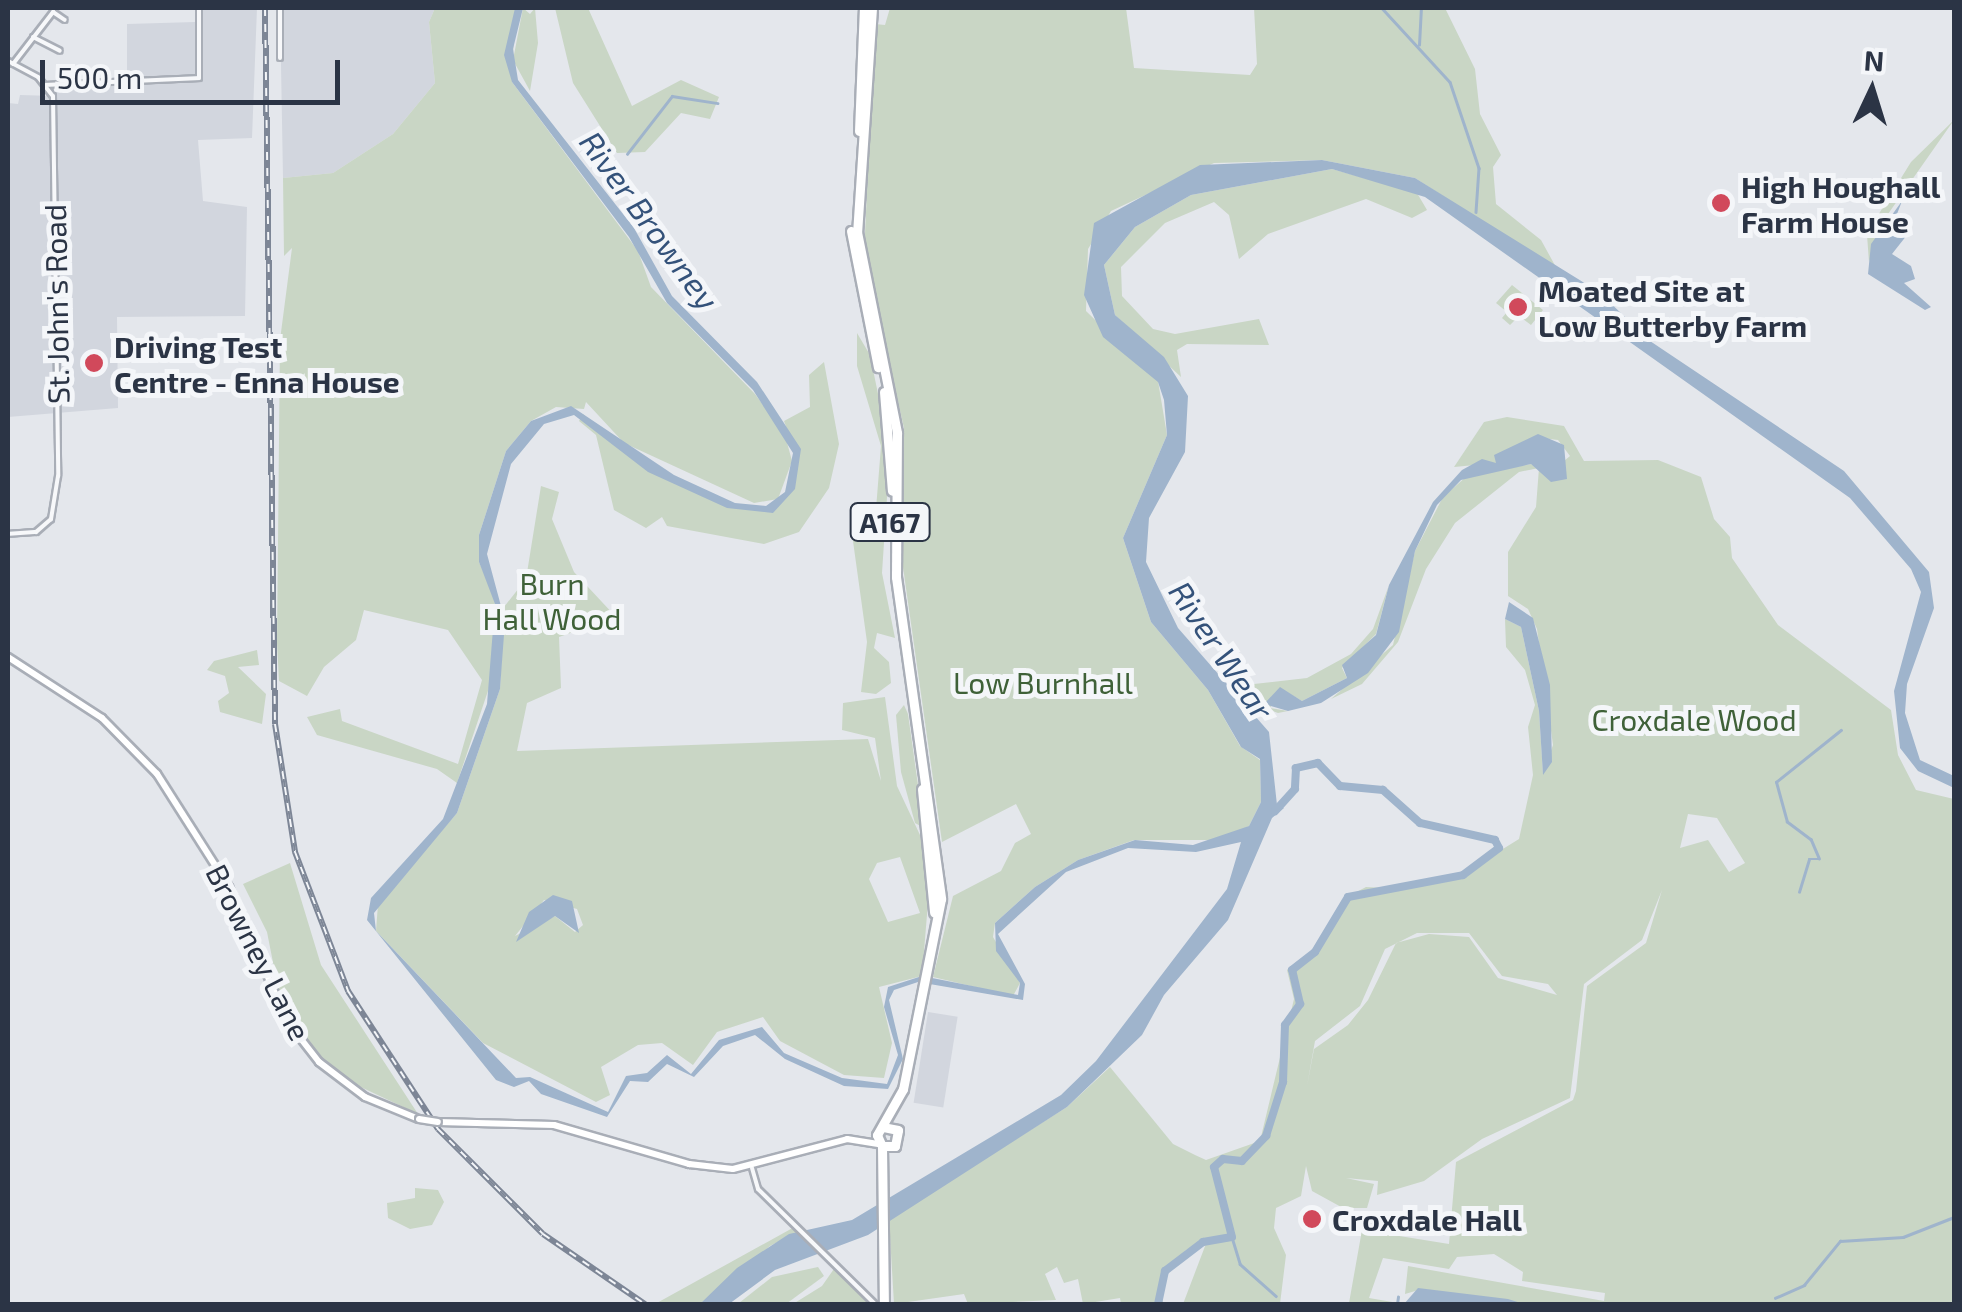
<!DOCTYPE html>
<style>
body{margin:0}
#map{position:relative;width:1962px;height:1312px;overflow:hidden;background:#e4e7ec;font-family:"Exo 2",sans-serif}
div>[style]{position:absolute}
.built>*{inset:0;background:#d2d6de;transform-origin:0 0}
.green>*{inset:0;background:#c9d6c5}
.water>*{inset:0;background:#9fb4cc}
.stream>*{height:2.5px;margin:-1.25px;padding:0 1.25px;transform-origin:1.25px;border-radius:1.25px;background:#9fb4cc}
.river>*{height:8px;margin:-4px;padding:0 4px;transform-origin:4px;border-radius:4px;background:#9fb4cc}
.roads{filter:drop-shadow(2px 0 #a9aeb7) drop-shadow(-2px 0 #a9aeb7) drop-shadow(0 2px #a9aeb7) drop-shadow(0 -2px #a9aeb7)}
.minor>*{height:4px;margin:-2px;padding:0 2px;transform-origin:2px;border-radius:2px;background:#f7f8fa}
.secondary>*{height:6px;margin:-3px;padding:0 3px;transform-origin:3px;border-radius:3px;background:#fff}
.trunk>*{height:9px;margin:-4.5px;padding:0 4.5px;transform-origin:4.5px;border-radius:4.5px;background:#fff}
.rail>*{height:6px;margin-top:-3px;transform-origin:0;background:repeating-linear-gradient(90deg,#f4f6f9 0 8px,#7d8696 0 16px);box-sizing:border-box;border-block:2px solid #7d8696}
.bridges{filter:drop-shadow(2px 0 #a9aeb7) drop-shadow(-2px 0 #a9aeb7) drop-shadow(0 2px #a9aeb7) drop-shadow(0 -2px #a9aeb7)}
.secondary-bridge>*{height:6px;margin:-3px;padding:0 3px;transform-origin:3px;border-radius:3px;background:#fff}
.dots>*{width:28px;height:28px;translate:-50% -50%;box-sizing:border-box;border:5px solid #f4f6f9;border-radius:50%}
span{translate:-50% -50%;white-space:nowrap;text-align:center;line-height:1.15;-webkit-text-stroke:10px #f4f6f9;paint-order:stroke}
.shield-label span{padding:2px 8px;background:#f4f6f9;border:2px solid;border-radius:8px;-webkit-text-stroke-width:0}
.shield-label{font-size:28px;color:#2b3445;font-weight:700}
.poi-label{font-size:30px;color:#2b3445;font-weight:700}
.left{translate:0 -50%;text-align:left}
.street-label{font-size:30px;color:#2b3445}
.park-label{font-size:30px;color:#3f6138}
.water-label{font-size:32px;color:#34527a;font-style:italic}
.frame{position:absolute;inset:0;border:10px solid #2b3445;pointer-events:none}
.north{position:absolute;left:1822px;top:40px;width:100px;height:100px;-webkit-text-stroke:8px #f4f6f9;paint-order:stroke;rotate:4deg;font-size:28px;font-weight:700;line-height:40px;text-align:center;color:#2b3445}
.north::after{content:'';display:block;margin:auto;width:35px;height:45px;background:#2b3445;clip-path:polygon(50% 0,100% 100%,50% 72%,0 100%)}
.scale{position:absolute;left:40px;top:60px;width:300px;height:45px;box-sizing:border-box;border:5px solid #2b3445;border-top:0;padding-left:12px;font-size:30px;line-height:35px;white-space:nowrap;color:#2b3445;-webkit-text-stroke:8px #f4f6f9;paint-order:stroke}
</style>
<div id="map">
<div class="built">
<div style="clip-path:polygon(195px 8px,257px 8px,252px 138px,198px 140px,203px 201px,247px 207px,245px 316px,117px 317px,118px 408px,8px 417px,8px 103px,18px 104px,20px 95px,53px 96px,58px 193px,56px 85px,127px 82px,127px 24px,195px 22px)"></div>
<div style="clip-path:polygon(280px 8px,435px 8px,429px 22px,435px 83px,393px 134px,333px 173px,283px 178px)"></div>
<div style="left:928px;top:1012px;width:30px;height:92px;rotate:9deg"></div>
</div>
<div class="green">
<div style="clip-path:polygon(435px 8px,515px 8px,512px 82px,638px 251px,651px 287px,755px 394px,785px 435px,792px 461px,778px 499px,754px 503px,624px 443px,586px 402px,584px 409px,556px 407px,531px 421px,506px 451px,479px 535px,479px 562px,495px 598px,493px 676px,457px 783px,437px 769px,317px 735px,307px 717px,340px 709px,342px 721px,458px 764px,482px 680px,448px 630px,364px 610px,356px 640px,324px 667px,307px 696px,279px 681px,277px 643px,280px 340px,292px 248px,284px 256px,283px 178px,333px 173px,393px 134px,435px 83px,429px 22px)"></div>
<div style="clip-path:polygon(523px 8px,530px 14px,535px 8px,538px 43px,530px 91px,513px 60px)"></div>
<div style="clip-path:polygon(555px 8px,588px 8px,632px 106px,681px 80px,719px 97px,710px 119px,681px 113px,645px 152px,617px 153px,573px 83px)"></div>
<div style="clip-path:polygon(890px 8px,1126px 8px,1134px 68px,1250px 75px,1257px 64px,1254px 8px,1445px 8px,1475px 69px,1480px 114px,1501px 155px,1493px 167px,1496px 204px,1541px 240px,1557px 269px,1415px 178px,1322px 160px,1214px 163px,1111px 211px,1088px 249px,1086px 311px,1158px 381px,1167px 435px,1123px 538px,1151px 622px,1208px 690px,1240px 746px,1260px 760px,1261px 802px,1249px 826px,1223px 840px,1134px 840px,1078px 860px,1035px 887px,995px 923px,993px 937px,1020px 983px,1013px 996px,933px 977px,953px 896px,1001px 871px,1015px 843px,1031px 834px,1016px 804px,942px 842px,903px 567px,904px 428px,864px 254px,875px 24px,885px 25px)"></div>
<div style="clip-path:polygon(1954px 120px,1881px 224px,1869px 262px,1867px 235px,1880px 212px,1911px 162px)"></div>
<div style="clip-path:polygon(1332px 169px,1417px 193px,1427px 210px,1412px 218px,1366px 199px,1268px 234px,1239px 259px,1229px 215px,1214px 202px,1165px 223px,1121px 267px,1122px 296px,1153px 329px,1175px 334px,1259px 319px,1269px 345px,1187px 344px,1177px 350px,1181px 377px,1115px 315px,1104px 265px,1135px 227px,1191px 195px)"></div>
<div style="clip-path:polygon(1512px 285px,1543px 310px,1531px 325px,1519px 316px,1510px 325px,1502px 318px,1507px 312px,1496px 303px)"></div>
<div style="clip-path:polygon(857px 333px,870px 355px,890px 452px,882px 573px,895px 638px,877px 633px,874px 648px,889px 662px,891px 683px,876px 694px,861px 692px,867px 642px,852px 534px,876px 509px,881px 446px,857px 366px)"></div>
<div style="clip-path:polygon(824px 362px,839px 444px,829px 488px,799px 532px,764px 544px,667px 526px,662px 517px,646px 528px,614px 510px,596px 435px,579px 421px,583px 414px,614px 445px,722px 503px,765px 509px,786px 497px,797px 456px,784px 421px,810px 407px,809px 375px)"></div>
<div style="clip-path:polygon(evenodd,1507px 417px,1564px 426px,1584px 461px,1658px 460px,1701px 477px,1714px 519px,1730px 537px,1732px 558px,1778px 625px,1891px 710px,1898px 755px,1916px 790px,1954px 799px,1954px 1304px,1524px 1304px,1422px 1289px,1405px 1294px,1408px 1266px,1604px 1301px,1605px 1293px,1522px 1281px,1523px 1272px,1494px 1254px,1457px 1257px,1449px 1269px,1383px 1258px,1369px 1298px,1404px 1304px,1297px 1304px,1349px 1303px,1362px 1230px,1449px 1244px,1456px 1162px,1573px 1100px,1576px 1091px,1587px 986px,1646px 943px,1662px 890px,1642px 940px,1584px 984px,1570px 1098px,1482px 1139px,1424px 1181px,1377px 1195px,1378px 1181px,1346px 1178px,1374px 1184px,1367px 1208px,1343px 1208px,1312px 1191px,1306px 1166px,1301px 1196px,1276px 1208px,1274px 1228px,1286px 1255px,1280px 1304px,1183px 1304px,1207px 1241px,1186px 1250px,1161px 1280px,1163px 1304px,1121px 1304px,1120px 1298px,1083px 1304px,1078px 1279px,1064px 1283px,1057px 1267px,1045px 1274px,1056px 1300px,968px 1304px,964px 1294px,894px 1304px,889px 1219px,1067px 1107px,1110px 1067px,1173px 1144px,1195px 1155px,1206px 1160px,1260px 1141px,1294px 999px,1287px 970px,1311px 952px,1345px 898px,1366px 887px,1406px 889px,1469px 870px,1519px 839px,1533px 775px,1528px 727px,1535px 705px,1525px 670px,1506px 647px,1505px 619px,1521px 627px,1539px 711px,1543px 774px,1553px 745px,1537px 629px,1528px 609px,1508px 596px,1508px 552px,1536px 507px,1539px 468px,1519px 472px,1455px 523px,1426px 569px,1398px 642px,1362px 684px,1331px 699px,1393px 645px,1415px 551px,1443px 497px,1467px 476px,1531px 464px,1544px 469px,1546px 476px,1570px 456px,1558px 440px,1533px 437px,1496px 463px,1454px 467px,1484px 422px,1507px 417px,1688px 814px,1717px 818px,1745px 863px,1729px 872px,1708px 840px,1680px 848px,1688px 814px,1507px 417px,1417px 933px,1469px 933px,1502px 976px,1548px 984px,1557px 995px,1498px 978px,1469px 937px,1429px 934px,1396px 943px,1368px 1000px,1348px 1025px,1314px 1049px,1307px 1086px,1315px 1041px,1360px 1006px,1385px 949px,1417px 933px)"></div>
<div style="clip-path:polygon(evenodd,541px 486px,559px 492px,552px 519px,574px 572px,616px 617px,559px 637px,561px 688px,527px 703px,517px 751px,868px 739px,881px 781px,875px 738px,842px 730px,843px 703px,885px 697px,897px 786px,920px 835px,929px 890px,922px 976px,879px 987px,892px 1043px,884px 1078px,844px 1075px,780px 1041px,763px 1017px,717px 1032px,693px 1065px,662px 1043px,638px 1045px,601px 1067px,610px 1095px,596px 1102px,483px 1043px,376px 931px,378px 904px,457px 813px,500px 689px,504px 607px,526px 579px,541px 486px,900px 857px,920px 913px,888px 922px,869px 879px,877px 863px,900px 857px,541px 486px,544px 900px,577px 909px,583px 925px,575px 932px,555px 916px,515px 936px,544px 900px)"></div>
<div style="clip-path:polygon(1389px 585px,1376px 634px,1342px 668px,1347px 678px,1302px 701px,1280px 688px,1270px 708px,1288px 711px,1278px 713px,1252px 703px,1245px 685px,1307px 678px,1351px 654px,1373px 629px)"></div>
<div style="clip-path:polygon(257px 650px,259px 665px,238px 667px,266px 694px,262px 724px,220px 712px,218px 701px,229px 693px,225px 676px,207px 670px,214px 661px)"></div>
<div style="clip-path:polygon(904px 705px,908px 714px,924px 828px,915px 823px,901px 772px,896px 715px)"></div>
<div style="clip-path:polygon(290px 863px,321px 965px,418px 1114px,348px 1081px,315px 1054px,281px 1003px,267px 932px,243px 884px)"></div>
<div style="clip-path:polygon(415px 1188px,438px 1190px,444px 1202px,432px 1225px,410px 1229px,388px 1218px,387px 1203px,415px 1198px)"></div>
<div style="clip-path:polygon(798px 1225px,808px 1235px,795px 1233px,770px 1246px,700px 1304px,655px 1304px)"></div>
<div style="clip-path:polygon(836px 1266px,869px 1304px,793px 1304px,822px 1286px)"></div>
<div style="clip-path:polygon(818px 1267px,824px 1276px,786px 1304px,739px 1303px,772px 1277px)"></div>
</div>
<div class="water">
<div style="clip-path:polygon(515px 8px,523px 8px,513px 49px,518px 80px,634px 228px,672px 296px,757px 382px,801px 449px,795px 489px,773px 513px,727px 508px,648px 472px,574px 415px,544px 424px,511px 464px,487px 554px,505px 621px,500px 689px,457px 813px,374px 913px,376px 931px,516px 1078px,530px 1077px,608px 1112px,626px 1076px,647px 1073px,667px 1055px,691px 1074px,719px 1040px,762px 1027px,784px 1053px,842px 1078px,887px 1084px,898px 1055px,884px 1007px,888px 987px,922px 976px,1018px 995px,1020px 983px,996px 951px,995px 923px,1035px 887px,1078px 860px,1135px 840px,1193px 845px,1249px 826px,1261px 802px,1260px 759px,1241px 747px,1208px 690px,1151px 622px,1123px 538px,1167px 435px,1164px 400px,1158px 382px,1103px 337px,1084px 295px,1094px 223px,1200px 165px,1322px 160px,1415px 178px,1599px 292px,1650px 341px,1844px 471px,1929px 572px,1934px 608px,1907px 684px,1905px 713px,1920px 760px,1954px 776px,1954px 788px,1918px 771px,1900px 748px,1894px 691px,1921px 592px,1911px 569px,1850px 498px,1425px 197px,1332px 169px,1191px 195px,1135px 227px,1104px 265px,1115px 315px,1164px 357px,1188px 396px,1185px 452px,1149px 518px,1146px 562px,1178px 628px,1269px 732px,1277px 805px,1284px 808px,1272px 818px,1228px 920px,1164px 995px,1142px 1035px,1067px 1107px,868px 1235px,775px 1270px,729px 1304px,700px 1304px,737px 1268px,789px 1234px,852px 1220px,1061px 1095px,1096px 1061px,1227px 889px,1241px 842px,1196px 852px,1128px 848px,1066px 872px,998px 934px,1025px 984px,1023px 1000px,918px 982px,894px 990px,889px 1000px,903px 1059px,888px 1089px,844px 1086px,785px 1059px,755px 1035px,723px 1046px,694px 1077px,667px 1064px,648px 1082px,630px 1081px,607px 1117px,541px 1094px,529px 1081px,514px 1087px,496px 1080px,367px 920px,371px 898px,443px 819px,487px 704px,495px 604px,479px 562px,479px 535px,506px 451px,531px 421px,571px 406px,674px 475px,735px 503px,766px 506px,785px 492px,793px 453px,753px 390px,667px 303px,629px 237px,512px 82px,504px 55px)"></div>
<div style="clip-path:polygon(1902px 201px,1892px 227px,1907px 235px,1892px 254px,1911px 266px,1915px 279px,1904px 283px,1931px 307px,1925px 310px,1868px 274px,1871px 244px)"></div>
<div style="clip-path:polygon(1538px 434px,1564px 445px,1567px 479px,1551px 482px,1531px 464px,1461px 480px,1437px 505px,1415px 551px,1399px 632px,1368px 673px,1321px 703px,1288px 711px,1264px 704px,1280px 687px,1302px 701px,1347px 678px,1342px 665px,1376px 635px,1389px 585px,1433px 502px,1462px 470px,1482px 459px,1496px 463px,1494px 455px)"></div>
<div style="clip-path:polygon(1509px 602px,1533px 618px,1550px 685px,1552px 762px,1543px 775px,1539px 711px,1521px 627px,1505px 619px)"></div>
<div style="clip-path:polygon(553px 895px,572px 901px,579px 933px,555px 916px,516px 942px,529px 912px)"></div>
<div style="clip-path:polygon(1418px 1288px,1508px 1299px,1524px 1304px,1404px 1304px)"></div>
</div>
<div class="stream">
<div style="left:1382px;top:8px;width:100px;rotate:47.4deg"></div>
<div style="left:1450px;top:82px;width:91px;rotate:71.4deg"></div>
<div style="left:1479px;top:168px;width:44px;rotate:93.9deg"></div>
<div style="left:1419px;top:45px;width:37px;rotate:-87deg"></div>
<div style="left:627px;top:154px;width:73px;rotate:-52.2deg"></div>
<div style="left:672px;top:96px;width:46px;rotate:8.8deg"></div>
<div style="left:1799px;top:892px;width:34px;rotate:-73deg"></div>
<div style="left:1809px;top:859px;width:10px"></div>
<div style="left:1819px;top:859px;width:21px;rotate:-113deg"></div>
<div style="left:1811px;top:840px;width:30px;rotate:-143deg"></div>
<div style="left:1787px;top:822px;width:41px;rotate:-105.4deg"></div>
<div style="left:1776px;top:782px;width:83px;rotate:-38.7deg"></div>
<div style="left:1232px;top:1237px;width:28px;rotate:73deg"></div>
<div style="left:1240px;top:1264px;width:48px;rotate:41.6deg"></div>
<div style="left:1775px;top:1298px;width:32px;rotate:-24deg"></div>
<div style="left:1804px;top:1285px;width:57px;rotate:-50.7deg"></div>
<div style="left:1840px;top:1241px;width:63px;rotate:-3.6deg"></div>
<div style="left:1903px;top:1237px;width:55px;rotate:-21.4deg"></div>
<div style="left:1397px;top:1304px;width:7px;rotate:-82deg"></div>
<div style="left:1681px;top:1304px;width:11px"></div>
</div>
<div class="river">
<div style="left:1158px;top:1304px;width:34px;rotate:-78deg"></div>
<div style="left:1165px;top:1271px;width:48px;rotate:-37.3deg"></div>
<div style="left:1203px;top:1242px;width:29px;rotate:-10deg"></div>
<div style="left:1232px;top:1237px;width:72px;rotate:-104.4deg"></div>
<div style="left:1214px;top:1167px;width:12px;rotate:-42deg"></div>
<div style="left:1223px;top:1159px;width:19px;rotate:6deg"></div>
<div style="left:1242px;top:1161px;width:35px;rotate:-46deg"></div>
<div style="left:1266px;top:1136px;width:57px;rotate:-72.5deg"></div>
<div style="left:1283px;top:1082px;width:57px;rotate:-88deg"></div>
<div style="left:1285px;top:1025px;width:26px;rotate:-54deg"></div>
<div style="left:1300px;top:1004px;width:35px;rotate:-103deg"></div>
<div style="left:1292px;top:970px;width:29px;rotate:-38deg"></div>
<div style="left:1315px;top:952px;width:64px;rotate:-59deg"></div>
<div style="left:1348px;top:897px;width:117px;rotate:-10.8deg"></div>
<div style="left:1463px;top:875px;width:45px;rotate:-36.9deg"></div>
<div style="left:1499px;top:848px;width:9px;rotate:-117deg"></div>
<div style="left:1495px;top:840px;width:77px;rotate:-167.2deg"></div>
<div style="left:1420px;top:823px;width:50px;rotate:-138.3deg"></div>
<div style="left:1383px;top:790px;width:43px;rotate:-174.7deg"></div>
<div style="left:1340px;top:786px;width:32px;rotate:-134deg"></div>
<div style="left:1318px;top:763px;width:23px;rotate:167deg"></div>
<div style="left:1296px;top:768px;width:21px;rotate:93deg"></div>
<div style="left:1295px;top:789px;width:30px;rotate:132deg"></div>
</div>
<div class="roads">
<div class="minor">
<div style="left:280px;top:8px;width:50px;rotate:90deg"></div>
<div style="left:33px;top:37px;width:30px;rotate:27deg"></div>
<div style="left:8px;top:61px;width:34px;rotate:28deg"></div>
<div style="left:38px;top:77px;width:24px;rotate:52deg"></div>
<div style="left:53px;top:96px;width:380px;rotate:89.2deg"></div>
<div style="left:58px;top:476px;width:44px;rotate:99.2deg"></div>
<div style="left:51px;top:519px;width:20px;rotate:139deg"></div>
<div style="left:36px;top:532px;width:28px;rotate:176deg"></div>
<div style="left:13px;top:64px;width:66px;rotate:-52.4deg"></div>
<div style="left:53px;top:12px;width:14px;rotate:34deg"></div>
<div style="left:46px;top:85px;width:153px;rotate:-2.6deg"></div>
<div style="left:199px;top:78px;width:70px;rotate:-90deg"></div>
<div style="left:752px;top:1168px;width:22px;rotate:74deg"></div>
<div style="left:758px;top:1189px;width:164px;rotate:44.5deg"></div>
</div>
<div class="secondary">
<div style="left:8px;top:657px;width:112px;rotate:33deg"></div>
<div style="left:102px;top:718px;width:78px;rotate:45.5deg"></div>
<div style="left:157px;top:774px;width:134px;rotate:57.5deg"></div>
<div style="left:229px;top:887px;width:146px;rotate:66.6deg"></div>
<div style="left:287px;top:1021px;width:52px;rotate:52deg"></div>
<div style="left:319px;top:1062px;width:58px;rotate:37.3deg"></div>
<div style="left:365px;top:1097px;width:58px;rotate:22.2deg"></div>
<div style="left:438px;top:1122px;width:116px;rotate:1.5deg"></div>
<div style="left:554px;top:1125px;width:141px;rotate:16.1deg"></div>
<div style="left:689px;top:1164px;width:44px;rotate:6.5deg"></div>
<div style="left:733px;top:1169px;width:118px;rotate:-14.7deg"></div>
<div style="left:847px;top:1139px;width:33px;rotate:9deg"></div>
</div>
<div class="trunk">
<div style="left:872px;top:8px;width:225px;rotate:93.8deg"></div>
<div style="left:857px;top:232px;width:205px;rotate:78.7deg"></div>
<div style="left:897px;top:433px;width:144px;rotate:90.4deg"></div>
<div style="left:896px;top:577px;width:325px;rotate:82deg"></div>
<div style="left:941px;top:899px;width:194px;rotate:101.3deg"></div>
<div style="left:903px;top:1089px;width:53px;rotate:119.5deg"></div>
<div style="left:877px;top:1135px;width:12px;rotate:66deg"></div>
<div style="left:882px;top:1146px;width:13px"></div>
<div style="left:895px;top:1146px;width:16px;rotate:-79deg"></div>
<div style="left:898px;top:1130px;width:16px;rotate:-169deg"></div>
<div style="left:859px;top:131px;width:123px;rotate:-87.7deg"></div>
<div style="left:851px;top:231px;width:139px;rotate:78.8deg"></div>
<div style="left:884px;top:392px;width:99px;rotate:85.4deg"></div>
<div style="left:922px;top:789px;width:124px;rotate:84.4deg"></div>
<div style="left:882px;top:1146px;width:158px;rotate:89.3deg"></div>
</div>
</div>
<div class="rail">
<div style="left:265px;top:8px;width:716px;rotate:89.2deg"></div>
<div style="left:275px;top:724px;width:130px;rotate:81.1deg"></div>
<div style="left:295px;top:852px;width:149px;rotate:69.1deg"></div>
<div style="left:348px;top:991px;width:165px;rotate:56.9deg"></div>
<div style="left:438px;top:1129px;width:148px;rotate:45deg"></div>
<div style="left:543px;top:1234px;width:124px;rotate:34.5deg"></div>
</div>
<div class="bridges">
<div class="secondary-bridge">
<div style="left:419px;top:1119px;width:19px;rotate:9deg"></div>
</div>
</div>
<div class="dots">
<div style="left:1721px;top:203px;background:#d1495b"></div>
<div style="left:1518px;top:307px;background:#d1495b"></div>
<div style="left:94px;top:363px;background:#d1495b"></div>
<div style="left:1312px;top:1219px;background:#d1495b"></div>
</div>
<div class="shield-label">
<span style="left:890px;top:522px">A167</span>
</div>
<div class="poi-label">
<span class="left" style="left:1741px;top:203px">High Houghall<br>Farm House</span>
<span class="left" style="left:1538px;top:307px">Moated Site at<br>Low Butterby Farm</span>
<span class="left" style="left:114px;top:363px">Driving Test<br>Centre - Enna House</span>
<span class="left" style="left:1332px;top:1219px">Croxdale Hall</span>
</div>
<div class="street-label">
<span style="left:56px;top:304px;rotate:-91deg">St. John's Road</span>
<span style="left:259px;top:952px;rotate:63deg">Browney Lane</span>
</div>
<div class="park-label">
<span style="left:552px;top:600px">Burn<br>Hall Wood</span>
<span style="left:1043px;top:682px">Low Burnhall</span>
<span style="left:1694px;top:719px">Croxdale Wood</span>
</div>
<div class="water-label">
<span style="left:650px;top:220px;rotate:54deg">River Browney</span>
<span style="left:1222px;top:650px;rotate:56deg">River Wear</span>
</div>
<div class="frame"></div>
<div class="north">N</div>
<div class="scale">500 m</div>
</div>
